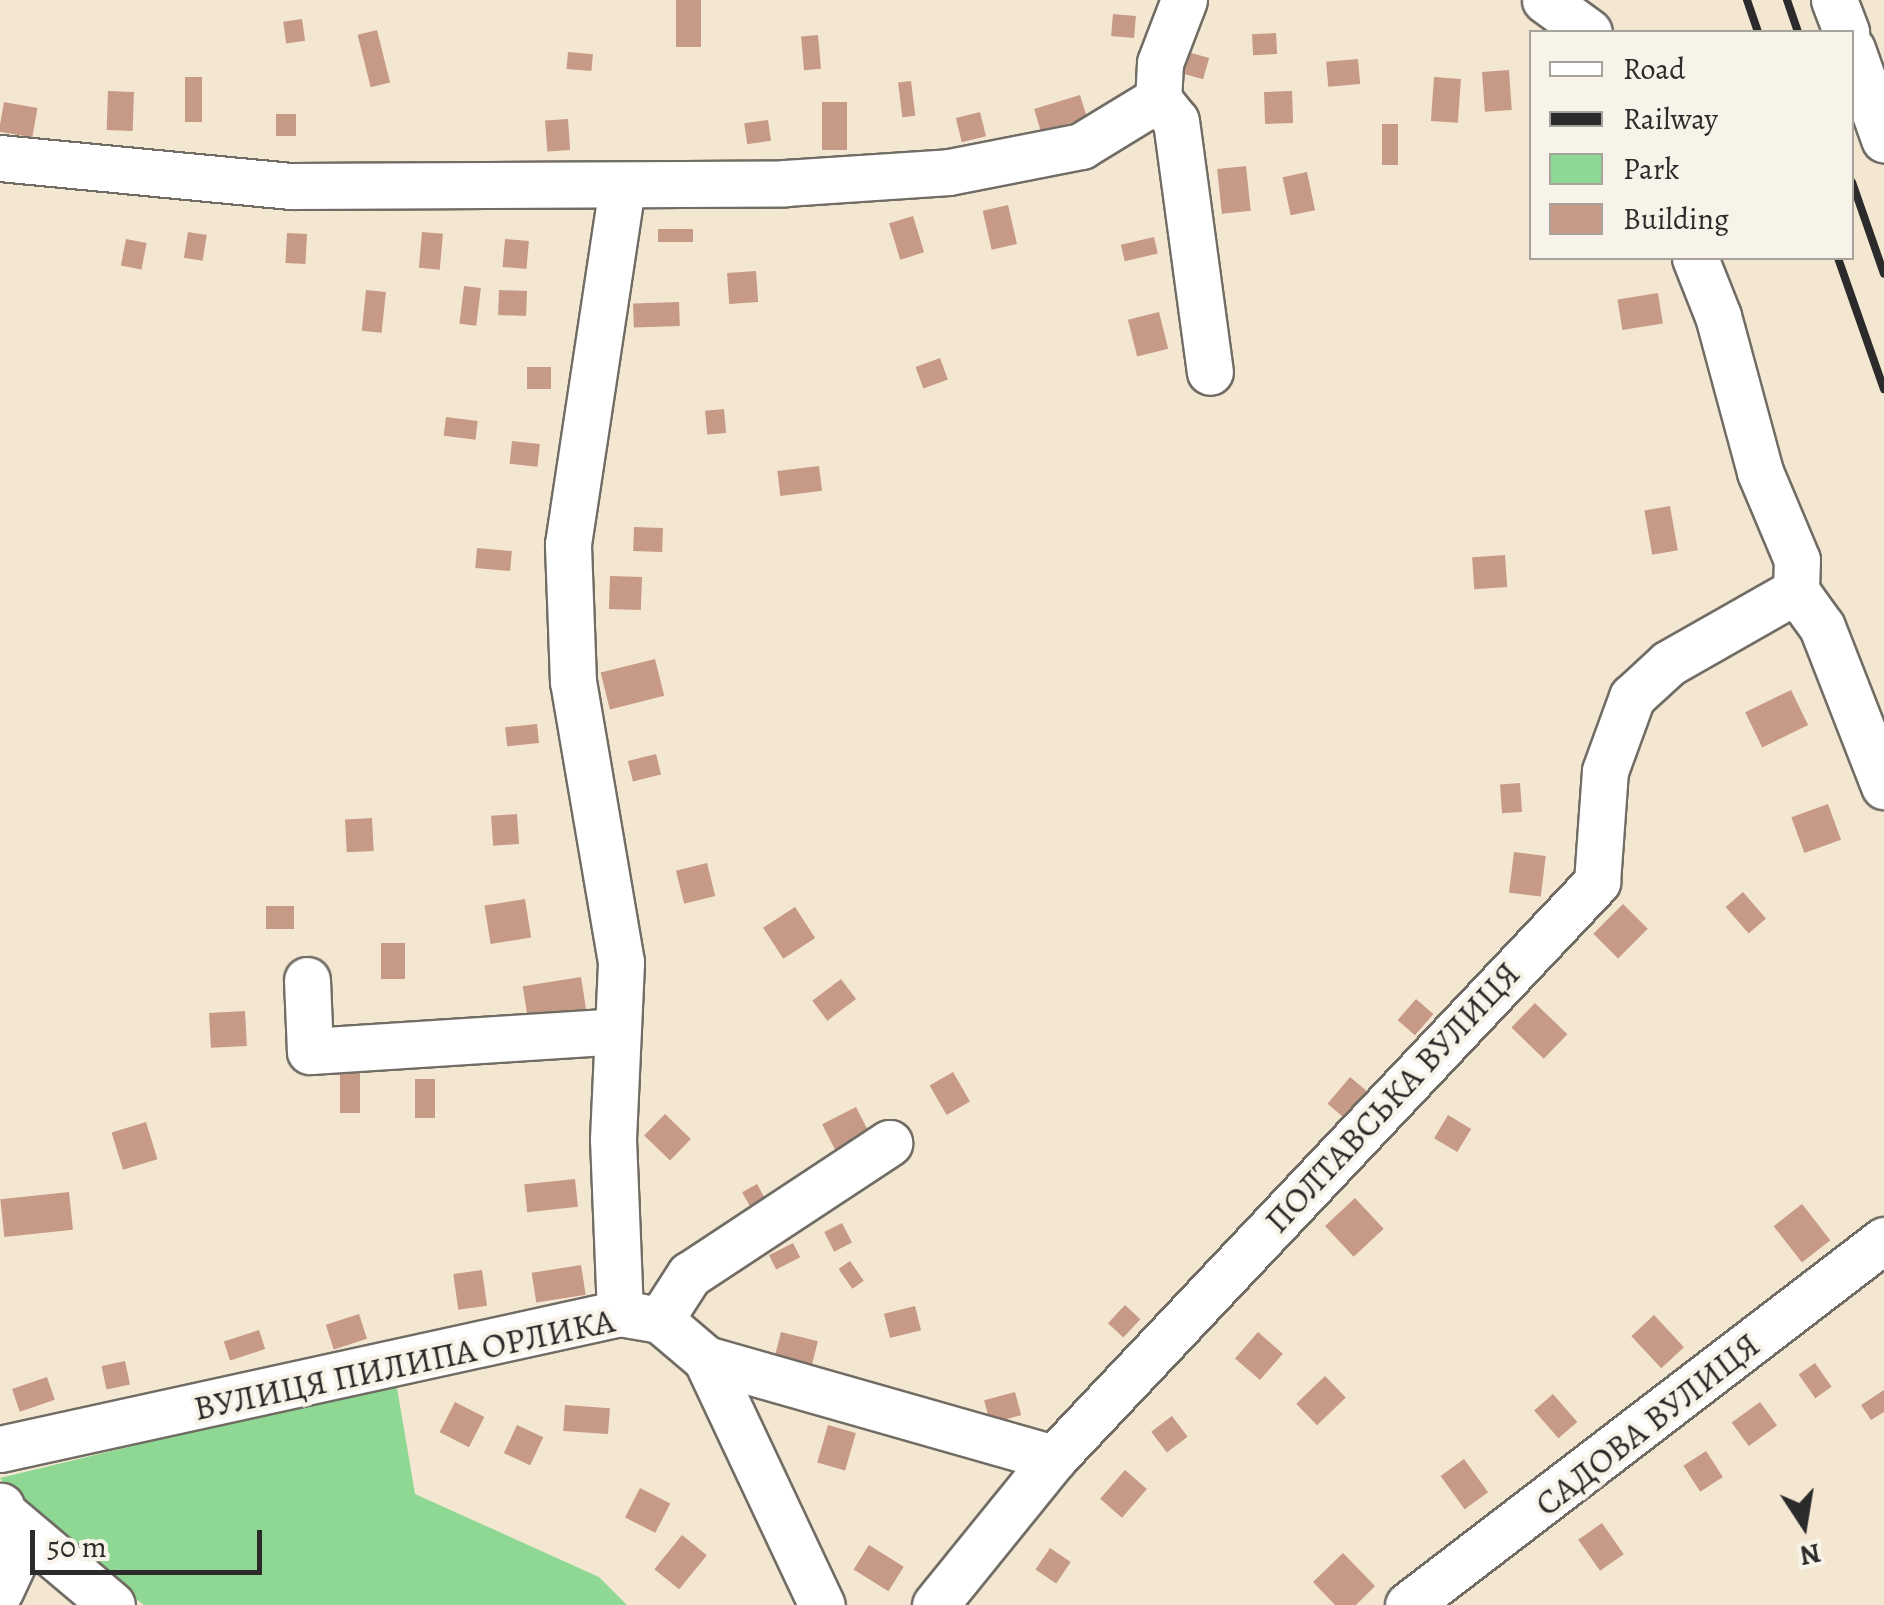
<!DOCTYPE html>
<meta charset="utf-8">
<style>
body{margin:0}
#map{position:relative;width:1884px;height:1605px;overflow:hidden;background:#f4e7d2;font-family:Alegreya,serif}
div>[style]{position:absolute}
.green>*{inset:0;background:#8ed893}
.building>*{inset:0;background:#c79a87;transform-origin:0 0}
.roads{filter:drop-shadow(2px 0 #716d65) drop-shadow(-2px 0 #716d65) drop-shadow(0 2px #716d65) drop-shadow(0 -2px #716d65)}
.minor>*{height:45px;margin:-22.5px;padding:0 22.5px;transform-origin:22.5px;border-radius:22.5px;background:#fff}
.rail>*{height:8px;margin:-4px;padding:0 4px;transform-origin:4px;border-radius:4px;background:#2b2b2b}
span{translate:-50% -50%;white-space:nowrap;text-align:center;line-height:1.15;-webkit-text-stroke:8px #f7f3e8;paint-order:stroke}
.street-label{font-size:35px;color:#2b2b2b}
.legend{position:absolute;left:1529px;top:30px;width:325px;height:230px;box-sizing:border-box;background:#f7f3e8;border:2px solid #a5a39c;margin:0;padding:12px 18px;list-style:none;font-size:30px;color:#2b2b2b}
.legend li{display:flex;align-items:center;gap:20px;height:50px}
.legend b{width:50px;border:2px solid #a5a39c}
.north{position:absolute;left:1754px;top:1475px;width:100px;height:100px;-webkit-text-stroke:8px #f7f3e8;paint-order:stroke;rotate:168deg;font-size:28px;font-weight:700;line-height:40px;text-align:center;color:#2b2b2b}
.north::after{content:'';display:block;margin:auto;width:35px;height:45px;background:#2b2b2b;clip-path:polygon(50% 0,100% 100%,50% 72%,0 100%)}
.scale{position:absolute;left:30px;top:1530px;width:232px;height:45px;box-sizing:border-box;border:5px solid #2b2b2b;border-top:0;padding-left:12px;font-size:30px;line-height:35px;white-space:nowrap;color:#2b2b2b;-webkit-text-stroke:8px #f7f3e8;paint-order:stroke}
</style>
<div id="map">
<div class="green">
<div style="clip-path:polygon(396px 1382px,415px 1494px,599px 1577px,627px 1605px,144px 1605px,34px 1525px,0 1478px)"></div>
</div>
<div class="building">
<div style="left:676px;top:0;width:25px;height:47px"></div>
<div style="left:1113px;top:14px;width:23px;height:22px;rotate:5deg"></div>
<div style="left:302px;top:19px;width:22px;height:19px;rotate:82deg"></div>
<div style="left:377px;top:30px;width:54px;height:20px;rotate:76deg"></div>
<div style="left:1276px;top:33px;width:21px;height:24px;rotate:87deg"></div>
<div style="left:818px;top:35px;width:34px;height:17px;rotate:85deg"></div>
<div style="left:568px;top:52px;width:25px;height:17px;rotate:5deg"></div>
<div style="left:1188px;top:52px;width:22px;height:22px;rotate:16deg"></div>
<div style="left:1358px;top:59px;width:25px;height:32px;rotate:85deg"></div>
<div style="left:1509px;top:70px;width:40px;height:27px;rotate:86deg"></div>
<div style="left:185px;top:77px;width:17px;height:45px"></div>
<div style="left:1434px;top:77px;width:27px;height:44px;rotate:4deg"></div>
<div style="left:911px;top:81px;width:35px;height:13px;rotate:83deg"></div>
<div style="left:108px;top:91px;width:26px;height:39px;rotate:2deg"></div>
<div style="left:1292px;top:91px;width:32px;height:28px;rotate:88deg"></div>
<div style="left:1080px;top:95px;width:24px;height:48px;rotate:73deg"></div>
<div style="left:4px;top:102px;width:34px;height:30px;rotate:10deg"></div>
<div style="left:822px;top:102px;width:25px;height:48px"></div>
<div style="left:980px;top:112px;width:25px;height:25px;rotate:76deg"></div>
<div style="left:276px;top:114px;width:20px;height:22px"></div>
<div style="left:568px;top:119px;width:31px;height:23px;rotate:86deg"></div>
<div style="left:768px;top:120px;width:21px;height:24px;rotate:82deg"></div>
<div style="left:1382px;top:124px;width:16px;height:41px"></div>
<div style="left:1246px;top:166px;width:45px;height:29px;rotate:84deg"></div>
<div style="left:1307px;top:172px;width:39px;height:25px;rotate:78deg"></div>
<div style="left:1008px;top:205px;width:40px;height:26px;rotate:77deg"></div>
<div style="left:913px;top:216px;width:38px;height:25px;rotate:73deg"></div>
<div style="left:658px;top:229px;width:35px;height:13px"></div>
<div style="left:188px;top:232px;width:19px;height:26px;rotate:9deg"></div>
<div style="left:422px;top:232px;width:21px;height:36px;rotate:5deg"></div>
<div style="left:287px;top:233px;width:20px;height:30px;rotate:3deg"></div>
<div style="left:1154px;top:237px;width:17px;height:34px;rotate:77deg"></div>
<div style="left:126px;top:239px;width:21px;height:27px;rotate:11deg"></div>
<div style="left:505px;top:239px;width:24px;height:28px;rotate:5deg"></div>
<div style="left:756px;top:271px;width:31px;height:29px;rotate:86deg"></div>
<div style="left:464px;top:286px;width:17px;height:38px;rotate:7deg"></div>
<div style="left:366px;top:290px;width:20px;height:41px;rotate:6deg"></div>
<div style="left:499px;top:290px;width:28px;height:25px;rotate:2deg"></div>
<div style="left:1658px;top:293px;width:31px;height:41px;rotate:81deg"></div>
<div style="left:679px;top:302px;width:24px;height:46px;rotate:88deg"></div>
<div style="left:1159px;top:312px;width:38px;height:32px;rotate:76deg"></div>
<div style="left:940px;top:358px;width:23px;height:26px;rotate:70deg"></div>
<div style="left:527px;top:367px;width:24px;height:22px"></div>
<div style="left:724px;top:409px;width:24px;height:19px;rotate:85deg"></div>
<div style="left:446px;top:417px;width:32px;height:19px;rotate:7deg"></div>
<div style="left:512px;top:441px;width:28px;height:23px;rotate:6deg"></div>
<div style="left:819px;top:466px;width:25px;height:42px;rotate:83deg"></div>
<div style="left:1670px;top:506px;width:45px;height:26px;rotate:80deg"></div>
<div style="left:634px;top:527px;width:29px;height:24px;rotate:2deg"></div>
<div style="left:477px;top:548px;width:35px;height:20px;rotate:5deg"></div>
<div style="left:1505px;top:555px;width:32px;height:33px;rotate:86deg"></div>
<div style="left:610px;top:576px;width:32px;height:33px;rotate:2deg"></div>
<div style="left:655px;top:659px;width:38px;height:56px;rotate:76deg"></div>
<div style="left:1791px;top:690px;width:39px;height:51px;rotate:64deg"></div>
<div style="left:537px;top:724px;width:19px;height:32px;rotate:84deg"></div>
<div style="left:656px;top:754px;width:21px;height:29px;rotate:76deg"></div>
<div style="left:1520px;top:783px;width:29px;height:20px;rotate:86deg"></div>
<div style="left:1828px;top:804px;width:38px;height:39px;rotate:70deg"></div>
<div style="left:517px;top:814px;width:30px;height:26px;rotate:86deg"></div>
<div style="left:372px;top:818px;width:33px;height:27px;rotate:87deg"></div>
<div style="left:1514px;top:852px;width:32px;height:41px;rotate:7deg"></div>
<div style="left:707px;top:863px;width:34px;height:32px;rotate:76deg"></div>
<div style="left:1743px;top:892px;width:35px;height:23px;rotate:49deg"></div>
<div style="left:525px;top:899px;width:39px;height:41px;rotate:81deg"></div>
<div style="left:1623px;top:904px;width:35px;height:42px;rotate:45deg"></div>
<div style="left:266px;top:906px;width:28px;height:23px"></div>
<div style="left:795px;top:907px;width:37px;height:38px;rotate:57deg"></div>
<div style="left:381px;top:943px;width:24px;height:36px"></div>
<div style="left:581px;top:977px;width:37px;height:59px;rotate:81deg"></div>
<div style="left:841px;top:979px;width:25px;height:36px;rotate:53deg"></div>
<div style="left:1416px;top:999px;width:23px;height:28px;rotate:41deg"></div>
<div style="left:1535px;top:1003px;width:45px;height:34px;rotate:44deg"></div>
<div style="left:245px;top:1011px;width:35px;height:36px;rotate:87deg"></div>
<div style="left:953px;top:1072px;width:34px;height:27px;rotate:60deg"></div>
<div style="left:340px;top:1073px;width:20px;height:40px"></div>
<div style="left:1350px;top:1077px;width:25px;height:35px;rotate:40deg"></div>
<div style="left:415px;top:1079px;width:20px;height:39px"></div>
<div style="left:856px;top:1107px;width:31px;height:38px;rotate:63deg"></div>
<div style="left:665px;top:1114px;width:36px;height:30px;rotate:44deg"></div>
<div style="left:1448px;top:1115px;width:27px;height:27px;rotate:31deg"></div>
<div style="left:146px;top:1122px;width:39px;height:36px;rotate:73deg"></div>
<div style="left:575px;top:1179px;width:28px;height:51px;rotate:84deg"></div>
<div style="left:757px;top:1184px;width:25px;height:17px;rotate:61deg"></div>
<div style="left:69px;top:1192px;width:38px;height:69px;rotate:84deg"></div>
<div style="left:1355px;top:1198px;width:42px;height:41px;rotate:47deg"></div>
<div style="left:1802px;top:1204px;width:46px;height:36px;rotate:52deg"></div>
<div style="left:842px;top:1223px;width:22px;height:20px;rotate:63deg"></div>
<div style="left:793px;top:1243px;width:16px;height:27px;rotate:63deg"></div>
<div style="left:850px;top:1261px;width:24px;height:14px;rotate:55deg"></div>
<div style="left:581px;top:1265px;width:30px;height:50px;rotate:81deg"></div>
<div style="left:482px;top:1270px;width:36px;height:29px;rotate:82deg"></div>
<div style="left:1125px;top:1305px;width:21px;height:25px;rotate:43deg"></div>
<div style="left:915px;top:1306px;width:25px;height:32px;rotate:76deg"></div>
<div style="left:359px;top:1314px;width:26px;height:35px;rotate:72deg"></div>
<div style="left:1654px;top:1315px;width:44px;height:31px;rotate:47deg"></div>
<div style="left:259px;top:1330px;width:20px;height:37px;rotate:72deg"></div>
<div style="left:781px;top:1332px;width:38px;height:27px;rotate:14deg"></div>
<div style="left:1258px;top:1332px;width:33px;height:35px;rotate:41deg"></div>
<div style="left:125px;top:1361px;width:24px;height:24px;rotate:78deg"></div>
<div style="left:1815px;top:1363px;width:29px;height:20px;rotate:55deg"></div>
<div style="left:1325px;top:1376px;width:30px;height:40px;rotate:46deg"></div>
<div style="left:47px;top:1377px;width:24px;height:37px;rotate:71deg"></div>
<div style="clip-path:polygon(1884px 1390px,1884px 1412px,1871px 1420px,1861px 1405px)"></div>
<div style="left:1015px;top:1392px;width:24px;height:32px;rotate:75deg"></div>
<div style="left:1553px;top:1394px;width:37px;height:25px;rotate:49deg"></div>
<div style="left:455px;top:1402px;width:33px;height:34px;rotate:27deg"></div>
<div style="left:1760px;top:1402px;width:29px;height:35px;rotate:54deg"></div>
<div style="left:565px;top:1405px;width:45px;height:26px;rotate:4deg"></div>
<div style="left:1172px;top:1416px;width:26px;height:26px;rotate:53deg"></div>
<div style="left:517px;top:1425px;width:29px;height:31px;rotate:25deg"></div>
<div style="left:828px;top:1425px;width:29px;height:39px;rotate:16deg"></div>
<div style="left:1706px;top:1451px;width:31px;height:27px;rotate:57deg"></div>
<div style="left:1464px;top:1459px;width:41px;height:29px;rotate:54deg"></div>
<div style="left:1125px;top:1470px;width:29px;height:38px;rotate:41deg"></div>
<div style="left:640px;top:1488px;width:34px;height:33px;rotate:27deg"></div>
<div style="left:1602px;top:1523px;width:38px;height:29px;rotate:55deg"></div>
<div style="left:682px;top:1535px;width:32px;height:44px;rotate:39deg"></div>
<div style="left:869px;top:1545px;width:41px;height:29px;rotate:32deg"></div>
<div style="left:1050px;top:1548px;width:25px;height:26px;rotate:34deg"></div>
<div style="clip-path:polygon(1343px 1553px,1375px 1586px,1356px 1605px,1335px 1605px,1313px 1582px)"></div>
</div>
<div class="roads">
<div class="minor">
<div style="left:1184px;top:0;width:67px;rotate:110.9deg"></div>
<div style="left:1160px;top:63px;width:36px;rotate:93deg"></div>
<div style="left:1158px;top:99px;width:28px;rotate:51deg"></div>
<div style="left:1176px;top:121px;width:253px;rotate:82.3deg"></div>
<div style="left:1545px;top:0;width:54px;rotate:36deg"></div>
<div style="left:1834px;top:0;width:34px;rotate:69deg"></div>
<div style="left:1852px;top:49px;width:96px;rotate:70.4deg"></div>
<div style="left:0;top:158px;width:293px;rotate:5.5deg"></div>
<div style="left:292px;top:186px;width:493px;rotate:-0.3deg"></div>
<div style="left:785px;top:183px;width:164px;rotate:-3.8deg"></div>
<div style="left:949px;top:172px;width:135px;rotate:-11.1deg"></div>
<div style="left:1081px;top:146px;width:90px;rotate:-31.4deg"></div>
<div style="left:1695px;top:258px;width:62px;rotate:68.4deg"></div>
<div style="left:1718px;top:316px;width:162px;rotate:74.9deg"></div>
<div style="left:1760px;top:472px;width:95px;rotate:67.2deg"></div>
<div style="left:1797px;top:560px;width:31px;rotate:92deg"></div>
<div style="left:1796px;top:591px;width:44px;rotate:54.2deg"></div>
<div style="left:1822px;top:627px;width:171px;rotate:68.7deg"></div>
<div style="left:307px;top:980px;width:71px;rotate:87.6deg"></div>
<div style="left:310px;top:1051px;width:308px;rotate:-3.7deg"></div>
<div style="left:620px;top:1313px;width:174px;rotate:-92.3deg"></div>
<div style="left:613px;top:1139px;width:177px;rotate:-87.4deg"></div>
<div style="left:621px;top:962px;width:284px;rotate:-99.7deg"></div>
<div style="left:573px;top:682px;width:138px;rotate:-92.1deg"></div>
<div style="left:568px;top:544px;width:362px;rotate:-81.4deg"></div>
<div style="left:660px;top:1320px;width:54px;rotate:-57.2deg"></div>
<div style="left:689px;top:1275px;width:240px;rotate:-33.4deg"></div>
<div style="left:706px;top:1359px;width:362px;rotate:15.9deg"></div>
<div style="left:0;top:1449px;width:635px;rotate:-12.37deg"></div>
<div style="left:620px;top:1313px;width:41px;rotate:9.9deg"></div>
<div style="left:660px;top:1320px;width:60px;rotate:40.3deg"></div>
<div style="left:706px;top:1359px;width:272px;rotate:64.8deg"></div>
<div style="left:8px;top:1517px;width:136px;rotate:40.2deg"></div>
<div style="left:0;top:1591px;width:35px;rotate:-65deg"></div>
<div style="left:15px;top:1559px;width:55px;rotate:-104.8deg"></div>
<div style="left:935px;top:1605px;width:189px;rotate:-51deg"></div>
<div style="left:1054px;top:1458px;width:792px;rotate:-46.69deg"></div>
<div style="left:1597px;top:882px;width:111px;rotate:-85.9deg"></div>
<div style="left:1605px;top:771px;width:79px;rotate:-70deg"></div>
<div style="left:1632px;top:697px;width:50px;rotate:-42.6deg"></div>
<div style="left:1669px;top:663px;width:146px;rotate:-29.6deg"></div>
<div style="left:1408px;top:1605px;width:600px;rotate:-37.48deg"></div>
</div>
</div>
<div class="rail">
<div style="left:1747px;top:0;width:34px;rotate:71deg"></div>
<div style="left:1787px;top:0;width:34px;rotate:71deg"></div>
<div style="left:1852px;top:182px;width:97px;rotate:70.8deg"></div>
<div style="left:1838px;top:258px;width:139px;rotate:70.7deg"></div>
</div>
<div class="street-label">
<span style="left:1392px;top:1097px;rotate:-47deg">ПОЛТАВСЬКА ВУЛИЦЯ</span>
<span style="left:404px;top:1364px;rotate:-12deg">ВУЛИЦЯ ПИЛИПА ОРЛИКА</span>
<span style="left:1647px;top:1424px;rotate:-38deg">САДОВА ВУЛИЦЯ</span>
</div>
<ul class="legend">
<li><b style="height:12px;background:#fff"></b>Road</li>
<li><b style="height:12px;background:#2b2b2b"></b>Railway</li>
<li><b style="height:28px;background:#8ed893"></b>Park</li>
<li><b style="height:28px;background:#c79a87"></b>Building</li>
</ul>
<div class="north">N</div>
<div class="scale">50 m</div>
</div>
